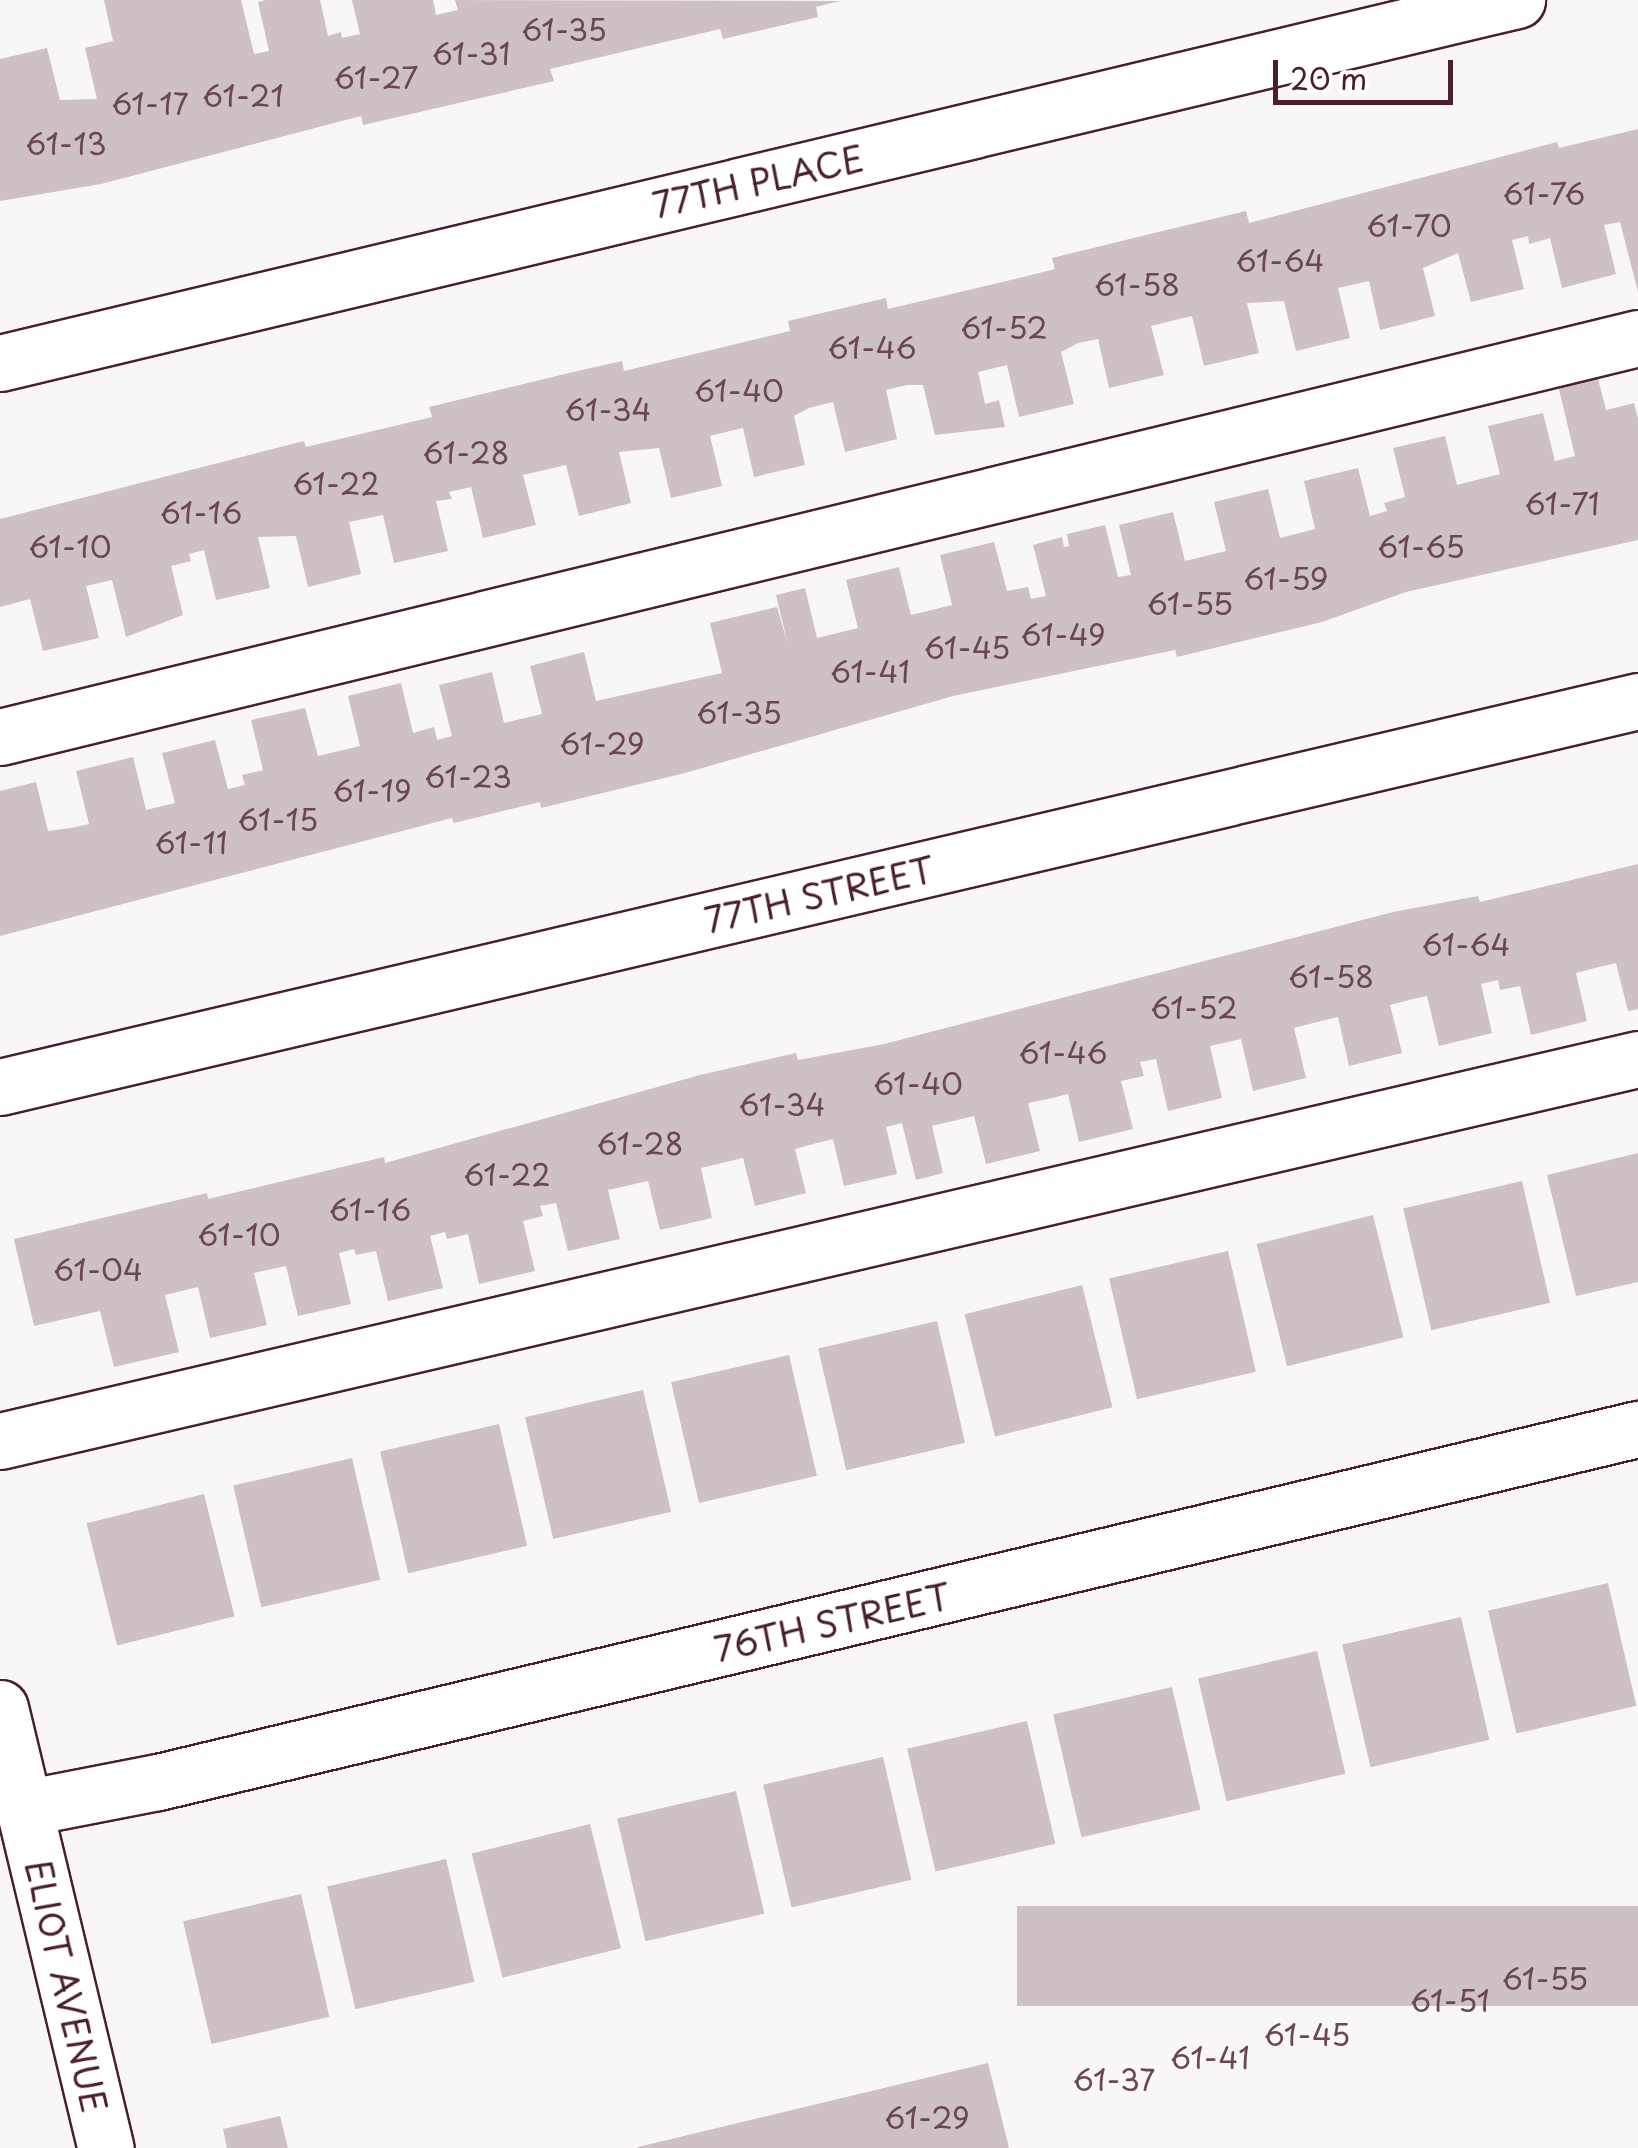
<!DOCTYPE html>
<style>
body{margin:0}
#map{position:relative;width:1638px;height:2148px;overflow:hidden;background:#f8f6f7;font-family:"Playpen Sans",sans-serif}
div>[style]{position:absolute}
.building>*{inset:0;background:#cdc1c4;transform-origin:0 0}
.roads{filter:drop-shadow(2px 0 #4a1f2b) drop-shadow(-2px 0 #4a1f2b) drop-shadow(0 2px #4a1f2b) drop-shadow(0 -2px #4a1f2b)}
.minor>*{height:55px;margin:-27.5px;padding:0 27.5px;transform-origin:27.5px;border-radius:27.5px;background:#fff}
span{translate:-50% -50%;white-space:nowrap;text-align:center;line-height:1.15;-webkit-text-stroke:10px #fff;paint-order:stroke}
.number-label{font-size:30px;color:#6b4851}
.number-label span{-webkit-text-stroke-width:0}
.street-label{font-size:35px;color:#4a1f2b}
.scale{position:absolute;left:1273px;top:60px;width:180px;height:45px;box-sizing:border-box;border:5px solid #4a1f2b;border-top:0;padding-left:12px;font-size:30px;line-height:35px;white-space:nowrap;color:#4a1f2b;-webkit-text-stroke:8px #fff;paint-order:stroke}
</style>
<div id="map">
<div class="building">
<div style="clip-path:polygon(104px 0,241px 0,254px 54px,269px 51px,258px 2px,266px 0,320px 0,328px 36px,341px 32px,342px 38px,360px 34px,352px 0,433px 0,436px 15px,458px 10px,455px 0,840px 1px,816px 7px,818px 17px,723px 39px,720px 29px,550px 69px,554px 81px,363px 125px,361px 116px,101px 184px,0 201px,0 59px,47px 48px,60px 100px,97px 99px,85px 48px,113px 41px)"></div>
<div style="clip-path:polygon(1638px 129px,1638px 292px,1620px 222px,1604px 225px,1616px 274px,1562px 288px,1550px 238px,1529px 244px,1528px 236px,1512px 240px,1524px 289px,1471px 302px,1458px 253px,1423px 268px,1435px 316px,1380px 330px,1369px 281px,1338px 288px,1350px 338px,1296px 351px,1284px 301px,1247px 303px,1259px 353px,1204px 366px,1192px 316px,1171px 321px,1151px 326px,1164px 375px,1109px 388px,1098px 339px,1078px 343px,1061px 352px,1074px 404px,1019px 417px,1007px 365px,978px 372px,985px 404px,999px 400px,1005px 427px,935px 435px,923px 385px,907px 385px,886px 390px,897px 439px,845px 452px,833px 402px,809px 408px,794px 416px,805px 465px,754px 477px,743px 428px,726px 432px,710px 436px,722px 486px,671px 498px,659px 448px,619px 452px,631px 503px,579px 516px,566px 465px,523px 475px,536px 525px,483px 538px,471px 487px,449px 492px,452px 499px,436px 501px,448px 551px,394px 563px,383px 515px,349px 522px,361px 574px,308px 587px,296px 536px,258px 537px,270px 588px,216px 600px,204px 550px,189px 554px,191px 561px,171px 566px,183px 615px,126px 637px,112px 580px,86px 586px,99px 638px,43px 651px,30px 599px,0 607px,0 519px,304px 441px,306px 447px,432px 417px,429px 407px,573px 372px,622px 361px,624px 371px,790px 331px,788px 321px,886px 298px,888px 309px,1015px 279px,1055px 269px,1052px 258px,1150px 234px,1246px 211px,1249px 223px,1557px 142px,1559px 148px)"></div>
<div style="clip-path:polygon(1596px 371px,1606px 410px,1634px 403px,1638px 419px,1638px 540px,1406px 592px,1322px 622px,1177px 657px,1175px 650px,953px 696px,685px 773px,541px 808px,540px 802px,454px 823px,452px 818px,0 936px,0 791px,36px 782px,48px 831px,71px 828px,89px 824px,76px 771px,133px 757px,146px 810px,175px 803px,162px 753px,215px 740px,228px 789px,245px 785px,242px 775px,263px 770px,251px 720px,305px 708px,318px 756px,360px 746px,348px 696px,401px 683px,413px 733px,434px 727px,437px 740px,452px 736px,439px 685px,492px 672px,504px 723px,542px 714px,530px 666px,584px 652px,596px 701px,722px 673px,710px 623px,777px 607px,788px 645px,776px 595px,805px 588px,817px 638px,858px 628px,846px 580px,899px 567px,911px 615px,952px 605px,940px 555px,994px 542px,1007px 591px,1028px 587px,1031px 599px,1046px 596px,1033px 545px,1062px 537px,1064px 547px,1069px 546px,1067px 534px,1105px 525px,1118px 577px,1131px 575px,1119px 525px,1173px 512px,1185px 561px,1226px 551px,1214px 502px,1268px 489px,1280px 538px,1315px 529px,1304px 481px,1358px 468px,1370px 516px,1387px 511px,1384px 503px,1405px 497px,1393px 448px,1445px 436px,1457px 485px,1500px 474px,1488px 426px,1543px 413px,1555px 461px,1575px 456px,1557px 381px)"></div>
<div style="clip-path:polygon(1638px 864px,1638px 1009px,1628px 1011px,1616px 963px,1595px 968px,1576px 973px,1587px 1021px,1531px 1035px,1520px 986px,1500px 990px,1498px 980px,1481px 984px,1492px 1033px,1439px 1046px,1427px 996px,1413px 999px,1390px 1005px,1402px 1053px,1349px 1066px,1338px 1017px,1317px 1022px,1294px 1028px,1306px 1078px,1253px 1091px,1241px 1039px,1210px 1046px,1222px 1098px,1168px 1111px,1156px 1059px,1140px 1062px,1144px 1076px,1121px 1081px,1133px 1129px,1079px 1142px,1068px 1094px,1048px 1099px,1028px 1103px,1040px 1151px,986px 1164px,974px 1116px,932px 1126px,943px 1173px,916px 1180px,902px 1123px,886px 1127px,897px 1174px,844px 1186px,833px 1139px,817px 1143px,795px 1149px,806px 1193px,755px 1206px,743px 1158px,701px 1168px,712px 1218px,660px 1230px,648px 1181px,608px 1190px,620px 1239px,568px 1251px,556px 1203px,540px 1206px,543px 1216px,523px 1221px,535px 1271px,479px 1284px,468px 1234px,447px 1239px,445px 1232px,430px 1236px,443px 1288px,388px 1301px,376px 1251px,356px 1255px,354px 1249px,339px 1253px,351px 1304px,298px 1316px,286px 1266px,254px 1273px,267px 1325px,210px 1338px,198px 1287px,165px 1295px,179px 1352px,114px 1367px,100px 1311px,34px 1326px,14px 1239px,207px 1193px,208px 1199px,384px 1157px,385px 1163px,700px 1075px,796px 1053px,798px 1060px,884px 1044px,1393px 912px,1478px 896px,1480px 902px)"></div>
<div style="clip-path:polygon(1638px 1153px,1638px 1282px,1576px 1296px,1547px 1175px)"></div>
<div style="left:1522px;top:1181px;width:125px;height:122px;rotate:77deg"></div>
<div style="left:1373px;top:1215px;width:126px;height:120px;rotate:76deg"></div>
<div style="left:1228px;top:1251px;width:124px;height:122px;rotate:77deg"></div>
<div style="left:1082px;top:1285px;width:126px;height:121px;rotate:76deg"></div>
<div style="left:937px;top:1321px;width:125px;height:122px;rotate:77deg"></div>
<div style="left:789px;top:1355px;width:124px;height:121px;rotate:77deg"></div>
<div style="left:643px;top:1390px;width:125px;height:121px;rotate:77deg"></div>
<div style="left:499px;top:1424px;width:125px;height:122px;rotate:77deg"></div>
<div style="left:352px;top:1458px;width:125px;height:122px;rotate:77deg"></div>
<div style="left:204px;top:1494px;width:126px;height:121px;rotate:76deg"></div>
<div style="left:1608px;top:1583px;width:126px;height:123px;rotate:77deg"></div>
<div style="left:1461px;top:1617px;width:126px;height:122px;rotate:77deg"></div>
<div style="left:1317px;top:1651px;width:126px;height:122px;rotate:77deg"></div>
<div style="left:1172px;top:1687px;width:126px;height:122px;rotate:77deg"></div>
<div style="left:1027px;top:1721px;width:126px;height:123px;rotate:77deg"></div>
<div style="left:883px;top:1757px;width:126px;height:123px;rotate:77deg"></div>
<div style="left:736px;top:1791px;width:126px;height:122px;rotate:77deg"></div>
<div style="left:590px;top:1824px;width:128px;height:122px;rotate:76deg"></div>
<div style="left:446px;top:1859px;width:126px;height:122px;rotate:77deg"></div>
<div style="left:301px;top:1894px;width:126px;height:121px;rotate:77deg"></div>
<div style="left:1638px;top:1906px;width:100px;height:621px;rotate:90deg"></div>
<div style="clip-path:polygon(988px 2063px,1009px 2148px,638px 2148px,638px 2147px)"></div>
<div style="clip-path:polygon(280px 2116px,288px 2148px,227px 2148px,223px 2129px)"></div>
</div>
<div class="roads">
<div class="minor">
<div style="left:0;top:363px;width:1560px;rotate:-13.46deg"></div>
<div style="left:0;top:737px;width:1686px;rotate:-13.69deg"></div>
<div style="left:0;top:1087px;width:1683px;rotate:-13.26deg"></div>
<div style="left:0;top:1441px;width:1682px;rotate:-13.13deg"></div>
<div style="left:0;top:1708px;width:453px;rotate:76.5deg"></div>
<div style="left:24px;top:1808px;width:136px;rotate:-11deg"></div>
<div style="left:158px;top:1782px;width:1522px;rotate:-13.42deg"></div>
</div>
</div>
<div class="number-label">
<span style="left:564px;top:29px">61-35</span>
<span style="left:471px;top:53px">61-31</span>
<span style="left:376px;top:77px">61-27</span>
<span style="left:243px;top:95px">61-21</span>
<span style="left:150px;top:103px">61-17</span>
<span style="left:66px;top:143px">61-13</span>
<span style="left:1544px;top:193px">61-76</span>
<span style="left:1409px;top:225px">61-70</span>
<span style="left:1280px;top:260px">61-64</span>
<span style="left:1137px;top:284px">61-58</span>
<span style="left:1004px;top:327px">61-52</span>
<span style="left:872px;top:347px">61-46</span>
<span style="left:739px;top:390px">61-40</span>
<span style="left:608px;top:409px">61-34</span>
<span style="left:466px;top:452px">61-28</span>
<span style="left:336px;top:483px">61-22</span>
<span style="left:1562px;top:503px">61-71</span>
<span style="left:201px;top:512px">61-16</span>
<span style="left:70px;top:546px">61-10</span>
<span style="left:1421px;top:546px">61-65</span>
<span style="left:1286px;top:578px">61-59</span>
<span style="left:1190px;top:603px">61-55</span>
<span style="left:1063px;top:634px">61-49</span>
<span style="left:967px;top:647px">61-45</span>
<span style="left:870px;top:671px">61-41</span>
<span style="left:739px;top:712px">61-35</span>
<span style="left:602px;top:743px">61-29</span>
<span style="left:468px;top:776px">61-23</span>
<span style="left:372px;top:790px">61-19</span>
<span style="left:278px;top:819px">61-15</span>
<span style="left:191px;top:842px">61-11</span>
<span style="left:1466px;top:944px">61-64</span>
<span style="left:1331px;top:976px">61-58</span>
<span style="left:1194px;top:1007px">61-52</span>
<span style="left:1063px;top:1052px">61-46</span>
<span style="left:918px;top:1083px">61-40</span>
<span style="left:782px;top:1104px">61-34</span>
<span style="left:640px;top:1143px">61-28</span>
<span style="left:507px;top:1174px">61-22</span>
<span style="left:370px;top:1209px">61-16</span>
<span style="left:239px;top:1234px">61-10</span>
<span style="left:98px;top:1269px">61-04</span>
<span style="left:1545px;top:1978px">61-55</span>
<span style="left:1450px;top:2000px">61-51</span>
<span style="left:1307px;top:2034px">61-45</span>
<span style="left:1210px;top:2057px">61-41</span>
<span style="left:1114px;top:2079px">61-37</span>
<span style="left:927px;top:2117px">61-29</span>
</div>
<div class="street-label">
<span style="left:758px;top:181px;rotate:-13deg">77TH PLACE</span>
<span style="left:819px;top:894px;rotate:-13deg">77TH STREET</span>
<span style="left:832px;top:1622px;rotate:-13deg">76TH STREET</span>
<span style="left:67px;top:1986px;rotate:77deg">ELIOT AVENUE</span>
</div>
<div class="scale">20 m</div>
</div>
